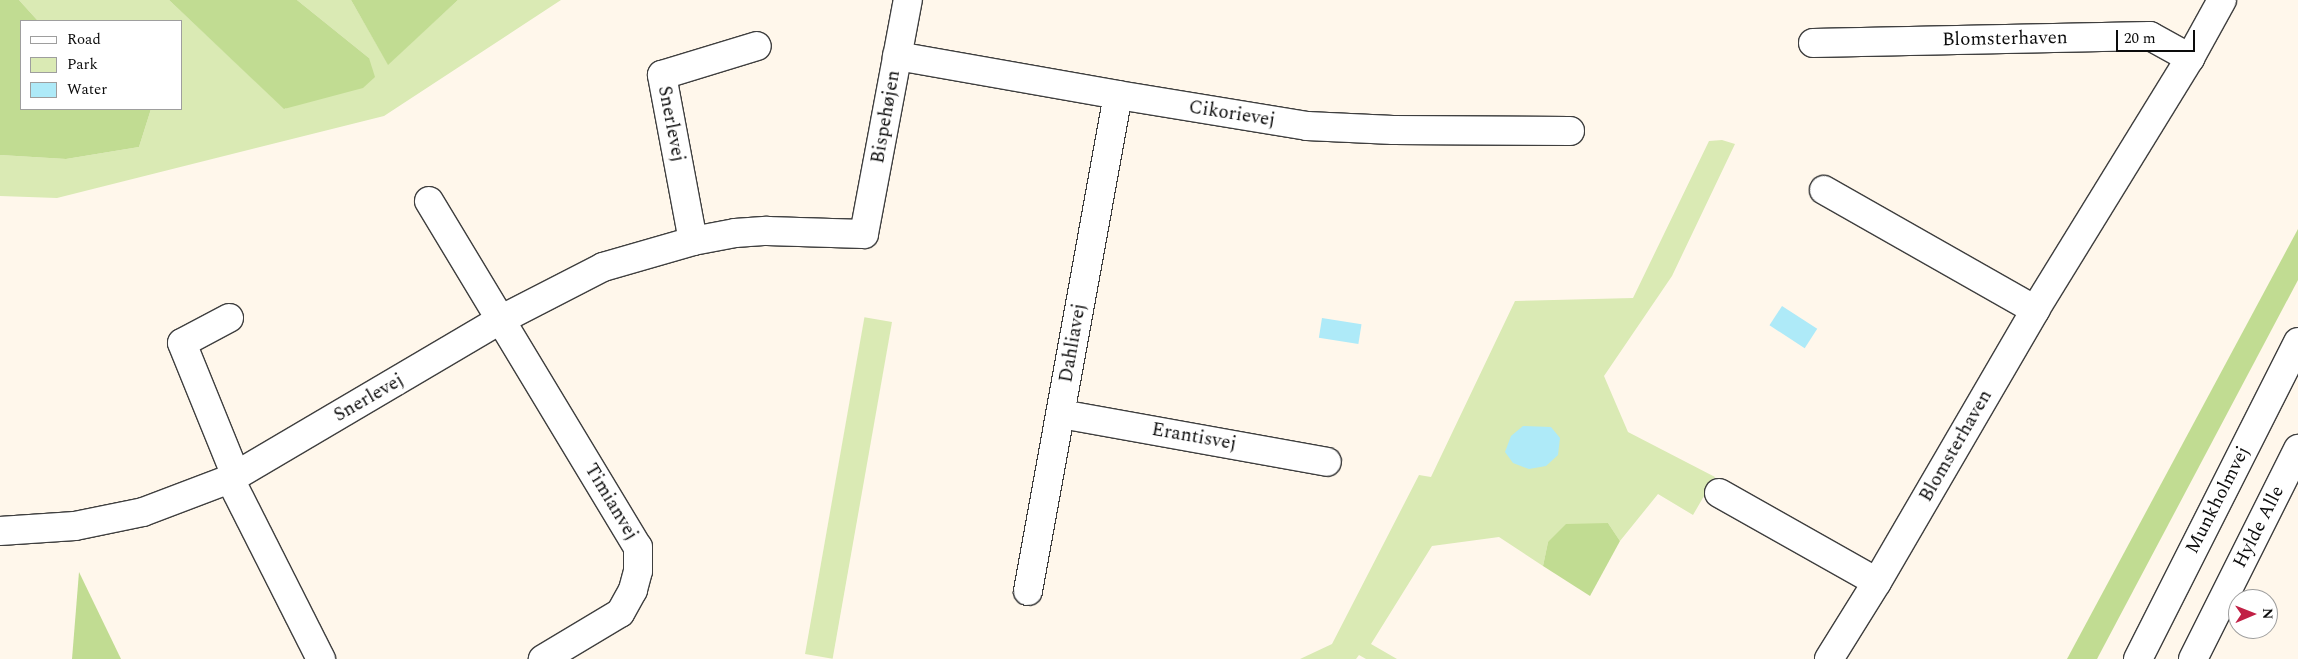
<!DOCTYPE html>
<meta charset="utf-8">
<style>
body{margin:0}
#map{position:relative;width:2298px;height:659px;overflow:hidden;background:#fff7eb;font-family:Spectral,serif}
div>[style]{position:absolute}
.green>*{inset:0;background:#daeab4;transform-origin:0 0}
.forest>*{inset:0;background:#c1dc92}
.water>*{inset:0;background:#aeeaf8;transform-origin:0 0}
.roads{filter:drop-shadow(1px 0 #3f3f3f) drop-shadow(-1px 0 #3f3f3f) drop-shadow(0 1px #3f3f3f) drop-shadow(0 -1px #3f3f3f)}
.minor>*{height:28px;margin:-14px;padding:0 14px;transform-origin:14px;border-radius:14px;background:#fff}
span{translate:-50% -50%;white-space:nowrap;text-align:center;line-height:1.15;-webkit-text-stroke:5px #fff;paint-order:stroke}
.street-label{font-size:19px;color:#0c0c0c}
.legend{position:absolute;left:20px;top:20px;width:162px;height:90px;box-sizing:border-box;background:#fff;border:1px solid #9e9e9e;margin:0;padding:6px 9px;list-style:none;font-size:15px;color:#0c0c0c}
.legend li{display:flex;align-items:center;gap:10px;height:25px}
.legend b{width:25px;border:1px solid #9e9e9e}
.north{position:absolute;left:2228px;top:589px;width:50px;height:50px;box-sizing:border-box;background:#fff;border:1px solid #9e9e9e;border-radius:50%;rotate:89deg;font-size:14px;font-weight:700;line-height:20px;text-align:center;color:#0c0c0c}
.north::after{content:'';display:block;margin:auto;width:18px;height:22px;background:#c12045;clip-path:polygon(50% 0,100% 100%,50% 72%,0 100%)}
.scale{position:absolute;left:2116px;top:30px;width:79px;height:22px;box-sizing:border-box;border:2px solid #0c0c0c;border-top:0;padding-left:6px;font-size:15px;line-height:18px;white-space:nowrap;color:#0c0c0c;-webkit-text-stroke:4px #fff;paint-order:stroke}
</style>
<div id="map">
<div class="green">
<div style="clip-path:polygon(19px 0,169px 0,285px 109px,369px 58px,297px 0,351px 0,388px 64px,458px 0,561px 0,384px 116px,57px 198px,0 196px,0 155px,66px 159px,139px 147px,151px 109px,181px 109px,181px 21px,38px 21px)"></div>
<div style="clip-path:polygon(1722px 140px,1735px 144px,1672px 276px,1604px 376px,1628px 432px,1715px 477px,1693px 515px,1658px 494px,1620px 541px,1608px 523px,1548px 542px,1543px 566px,1499px 537px,1432px 546px,1371px 644px,1397px 659px,1366px 659px,1359px 655px,1356px 659px,1300px 659px,1332px 644px,1419px 475px,1431px 477px,1515px 301px,1633px 298px,1709px 141px)"></div>
<div style="left:892px;top:322px;width:342px;height:28px;rotate:100deg"></div>
</div>
<div class="forest">
<div style="clip-path:polygon(0 0,19px 0,38px 21px,21px 21px,21px 109px,151px 109px,139px 147px,66px 159px,0 155px)"></div>
<div style="clip-path:polygon(169px 0,297px 0,369px 58px,375px 77px,363px 88px,284px 109px)"></div>
<div style="clip-path:polygon(351px 0,458px 0,388px 65px)"></div>
<div style="clip-path:polygon(2298px 229px,2298px 280px,2097px 659px,2067px 659px)"></div>
<div style="clip-path:polygon(1608px 523px,1620px 541px,1590px 596px,1543px 566px,1548px 542px,1566px 524px)"></div>
<div style="clip-path:polygon(79px 572px,121px 659px,72px 659px)"></div>
</div>
<div class="water">
<div style="left:1782px;top:306px;width:42px;height:23px;rotate:33deg"></div>
<div style="left:1322px;top:318px;width:40px;height:20px;rotate:9deg"></div>
<div style="clip-path:polygon(1523px 426px,1551px 427px,1560px 438px,1558px 455px,1546px 466px,1529px 469px,1513px 463px,1505px 452px,1511px 436px)"></div>
</div>
<div class="roads">
<div class="minor">
<div style="left:1813px;top:43px;width:337px;rotate:-1.2deg"></div>
<div style="left:2150px;top:36px;width:46px;rotate:28.8deg"></div>
<div style="left:897px;top:56px;width:224px;rotate:10deg"></div>
<div style="left:1118px;top:95px;width:192px;rotate:9.3deg"></div>
<div style="left:1307px;top:126px;width:86px;rotate:2.7deg"></div>
<div style="left:1393px;top:130px;width:177px;rotate:0.3deg"></div>
<div style="left:1824px;top:190px;width:243px;rotate:29.6deg"></div>
<div style="left:429px;top:201px;width:404px;rotate:58.9deg"></div>
<div style="left:638px;top:547px;width:24px;rotate:90deg"></div>
<div style="left:638px;top:571px;width:20px;rotate:105deg"></div>
<div style="left:633px;top:590px;width:26px;rotate:119deg"></div>
<div style="left:620px;top:613px;width:90px;rotate:149.1deg"></div>
<div style="left:693px;top:241px;width:169px;rotate:-100.6deg"></div>
<div style="left:662px;top:75px;width:99px;rotate:-17deg"></div>
<div style="left:229px;top:318px;width:53px;rotate:152deg"></div>
<div style="left:182px;top:343px;width:144px;rotate:67.9deg"></div>
<div style="left:1061px;top:414px;width:270px;rotate:10.2deg"></div>
<div style="left:230px;top:479px;width:202px;rotate:63.2deg"></div>
<div style="left:1719px;top:493px;width:181px;rotate:29.4deg"></div>
<div style="left:0;top:531px;width:75px;rotate:-3.8deg"></div>
<div style="left:75px;top:526px;width:69px;rotate:-11.6deg"></div>
<div style="left:143px;top:512px;width:93px;rotate:-20.8deg"></div>
<div style="left:230px;top:479px;width:316px;rotate:-30.5deg"></div>
<div style="left:502px;top:319px;width:114px;rotate:-27.2deg"></div>
<div style="left:603px;top:267px;width:94px;rotate:-16.1deg"></div>
<div style="left:693px;top:241px;width:43px;rotate:-10.8deg"></div>
<div style="left:735px;top:233px;width:32px;rotate:-4deg"></div>
<div style="left:767px;top:231px;width:97px;rotate:1.8deg"></div>
<div style="left:864px;top:234px;width:238px;rotate:-79.4deg"></div>
<div style="left:1028px;top:591px;width:504px;rotate:-79.72deg"></div>
<div style="left:1829px;top:659px;width:91px;rotate:-58.1deg"></div>
<div style="left:1877px;top:582px;width:315px;rotate:-59.8deg"></div>
<div style="left:2035px;top:310px;width:296px;rotate:-58.4deg"></div>
<div style="left:2190px;top:58px;width:66px;rotate:-61.1deg"></div>
<div style="left:2138px;top:659px;width:355px;rotate:-63.2deg"></div>
<div style="left:2193px;top:659px;width:235px;rotate:-63.4deg"></div>
</div>
</div>
<div class="street-label">
<span style="left:2005px;top:39px;rotate:-1deg">Blomsterhaven</span>
<span style="left:1232px;top:114px;rotate:9deg">Cikorievej</span>
<span style="left:886px;top:117px;rotate:-80deg">Bispehøjen</span>
<span style="left:671px;top:124px;rotate:79deg">Snerlevej</span>
<span style="left:1073px;top:343px;rotate:-80deg">Dahliavej</span>
<span style="left:369px;top:398px;rotate:-30deg">Snerlevej</span>
<span style="left:1194px;top:437px;rotate:10deg">Erantisvej</span>
<span style="left:1956px;top:446px;rotate:-60deg">Blomsterhaven</span>
<span style="left:2218px;top:500px;rotate:-63deg">Munkholmvej</span>
<span style="left:611px;top:502px;rotate:59deg">Timianvej</span>
<span style="left:2259px;top:527px;rotate:-63deg">Hylde Alle</span>
</div>
<ul class="legend">
<li><b style="height:6px;background:#fff"></b>Road</li>
<li><b style="height:14px;background:#daeab4"></b>Park</li>
<li><b style="height:14px;background:#aeeaf8"></b>Water</li>
</ul>
<div class="north">N</div>
<div class="scale">20 m</div>
</div>
